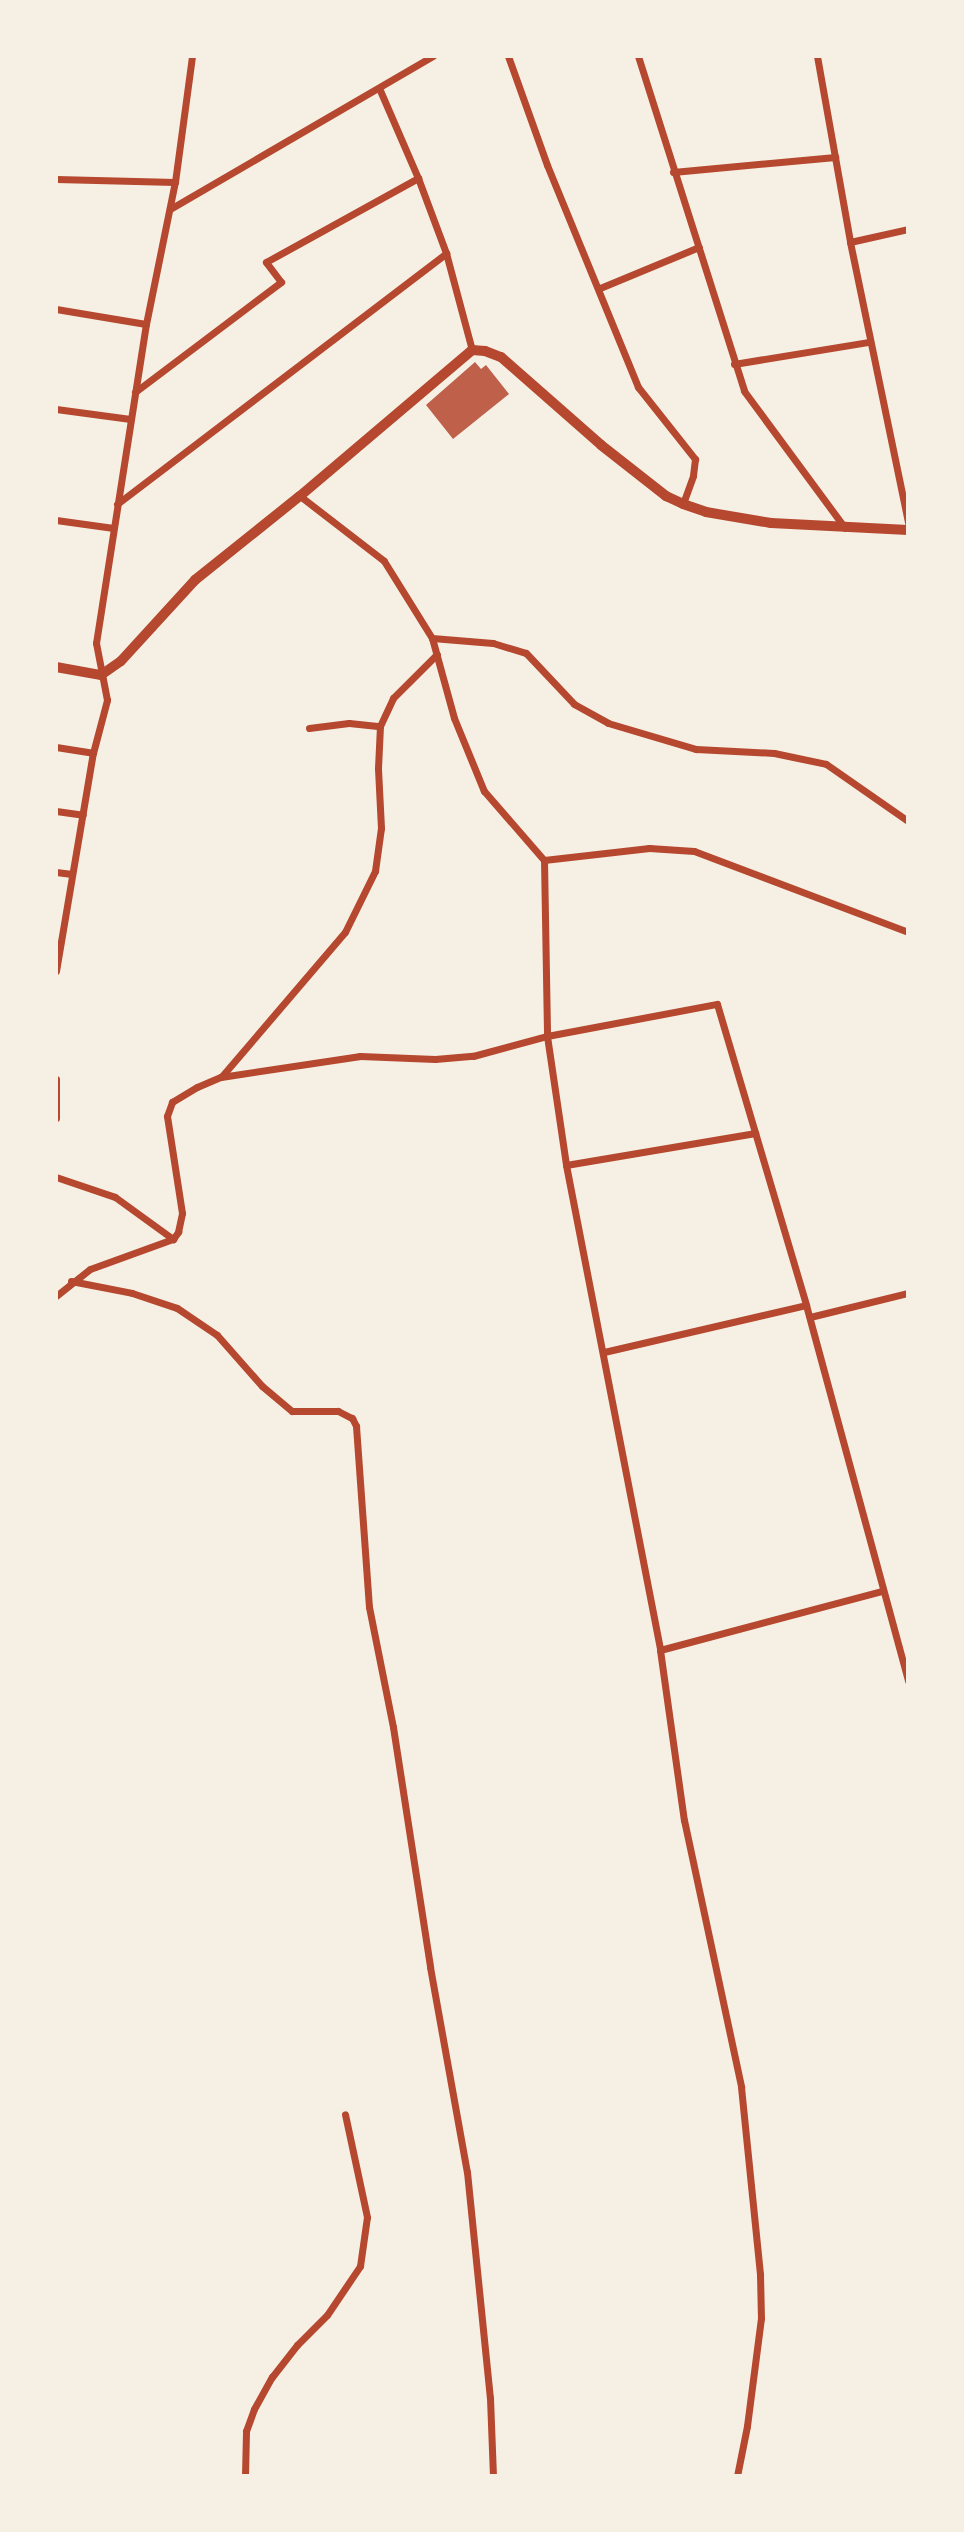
<!DOCTYPE html>
<style>
body{margin:0}
#map{position:relative;width:964px;height:2532px;overflow:hidden;background:#f6efe4;font-family:Merriweather,serif}
div>[style]{position:absolute}
.building>*{inset:0;background:#bf614a}
.minor>*{height:7px;margin:-3.5px;padding:0 3.5px;transform-origin:3.5px;border-radius:3.5px;background:#b5482f}
.tertiary>*{height:10px;margin:-5px;padding:0 5px;transform-origin:5px;border-radius:5px;background:#b5482f}
span{translate:-50% -50%;white-space:nowrap;text-align:center;line-height:1.15;-webkit-text-stroke:7px #f6efe4;paint-order:stroke}
.frame{position:absolute;inset:0;border:58px solid #f6efe4;pointer-events:none}
</style>
<div id="map">
<div class="building">
<div style="clip-path:polygon(475px 362px,481px 369px,486px 365px,509px 394px,453px 439px,426px 405px)"></div>
</div>
<div class="minor">
<div style="left:508px;top:56px;width:116px;rotate:70.3deg"></div>
<div style="left:547px;top:165px;width:240px;rotate:67.7deg"></div>
<div style="left:638px;top:387px;width:92px;rotate:51.6deg"></div>
<div style="left:695px;top:459px;width:17px;rotate:97deg"></div>
<div style="left:693px;top:476px;width:30px;rotate:110deg"></div>
<div style="left:638px;top:56px;width:351px;rotate:72.4deg"></div>
<div style="left:744px;top:391px;width:170px;rotate:53.6deg"></div>
<div style="left:817px;top:56px;width:189px;rotate:79.9deg"></div>
<div style="left:850px;top:242px;width:287px;rotate:78.3deg"></div>
<div style="left:379px;top:88px;width:98px;rotate:66.6deg"></div>
<div style="left:418px;top:178px;width:80px;rotate:69.5deg"></div>
<div style="left:446px;top:253px;width:100px;rotate:75deg"></div>
<div style="left:673px;top:172px;width:163px;rotate:-5.3deg"></div>
<div style="left:56px;top:179px;width:119px;rotate:1.4deg"></div>
<div style="left:170px;top:209px;width:304px;rotate:-30.2deg"></div>
<div style="left:850px;top:242px;width:59px;rotate:-12.6deg"></div>
<div style="left:600px;top:288px;width:107px;rotate:-22.5deg"></div>
<div style="left:56px;top:309px;width:91px;rotate:9.5deg"></div>
<div style="left:734px;top:364px;width:137px;rotate:-9.3deg"></div>
<div style="left:135px;top:392px;width:183px;rotate:-37deg"></div>
<div style="left:281px;top:282px;width:25px;rotate:-127deg"></div>
<div style="left:266px;top:262px;width:174px;rotate:-28.9deg"></div>
<div style="left:56px;top:409px;width:75px;rotate:7.7deg"></div>
<div style="left:300px;top:496px;width:106px;rotate:37.7deg"></div>
<div style="left:384px;top:561px;width:91px;rotate:58.1deg"></div>
<div style="left:432px;top:638px;width:83px;rotate:74.6deg"></div>
<div style="left:454px;top:718px;width:79px;rotate:67.7deg"></div>
<div style="left:484px;top:791px;width:91px;rotate:49deg"></div>
<div style="left:544px;top:860px;width:176px;rotate:89deg"></div>
<div style="left:547px;top:1036px;width:130px;rotate:81.6deg"></div>
<div style="left:566px;top:1165px;width:494px;rotate:79deg"></div>
<div style="left:660px;top:1650px;width:172px;rotate:82deg"></div>
<div style="left:684px;top:1820px;width:273px;rotate:77.9deg"></div>
<div style="left:741px;top:2087px;width:189px;rotate:84.2deg"></div>
<div style="left:760px;top:2275px;width:43px;rotate:88.7deg"></div>
<div style="left:761px;top:2318px;width:109px;rotate:97.4deg"></div>
<div style="left:747px;top:2426px;width:51px;rotate:101.3deg"></div>
<div style="left:117px;top:504px;width:414px;rotate:-37.3deg"></div>
<div style="left:56px;top:520px;width:58px;rotate:8deg"></div>
<div style="left:432px;top:638px;width:61px;rotate:4.7deg"></div>
<div style="left:493px;top:643px;width:34px;rotate:17deg"></div>
<div style="left:526px;top:653px;width:70px;rotate:46.7deg"></div>
<div style="left:574px;top:704px;width:39px;rotate:29deg"></div>
<div style="left:608px;top:723px;width:92px;rotate:16.5deg"></div>
<div style="left:696px;top:749px;width:78px;rotate:2.9deg"></div>
<div style="left:774px;top:753px;width:53px;rotate:11.9deg"></div>
<div style="left:826px;top:764px;width:100px;rotate:34.8deg"></div>
<div style="left:309px;top:728px;width:40px;rotate:-7.1deg"></div>
<div style="left:349px;top:723px;width:31px;rotate:6deg"></div>
<div style="left:56px;top:747px;width:37px;rotate:9deg"></div>
<div style="left:56px;top:811px;width:27px;rotate:8deg"></div>
<div style="left:544px;top:860px;width:106px;rotate:-6.5deg"></div>
<div style="left:649px;top:848px;width:45px;rotate:3.8deg"></div>
<div style="left:694px;top:851px;width:229px;rotate:20.7deg"></div>
<div style="left:56px;top:872px;width:16px;rotate:7deg"></div>
<div style="left:56px;top:971px;width:221px;rotate:-80.4deg"></div>
<div style="left:93px;top:753px;width:55px;rotate:-75.2deg"></div>
<div style="left:107px;top:700px;width:58px;rotate:-100.9deg"></div>
<div style="left:96px;top:643px;width:323px;rotate:-81.1deg"></div>
<div style="left:146px;top:324px;width:145px;rotate:-78.5deg"></div>
<div style="left:175px;top:182px;width:127px;rotate:-82.3deg"></div>
<div style="left:222px;top:1076px;width:189px;rotate:-49.5deg"></div>
<div style="left:345px;top:932px;width:68px;rotate:-63.8deg"></div>
<div style="left:375px;top:871px;width:43px;rotate:-82.1deg"></div>
<div style="left:381px;top:828px;width:60px;rotate:-92.9deg"></div>
<div style="left:378px;top:768px;width:42px;rotate:-87.3deg"></div>
<div style="left:380px;top:726px;width:31px;rotate:-65deg"></div>
<div style="left:393px;top:698px;width:62px;rotate:-45deg"></div>
<div style="left:56px;top:1079px;width:39px;rotate:90deg"></div>
<div style="left:566px;top:1165px;width:192px;rotate:-9.6deg"></div>
<div style="left:56px;top:1177px;width:62px;rotate:18.7deg"></div>
<div style="left:115px;top:1197px;width:72px;rotate:35.9deg"></div>
<div style="left:71px;top:1281px;width:62px;rotate:11.1deg"></div>
<div style="left:132px;top:1293px;width:47px;rotate:18.4deg"></div>
<div style="left:177px;top:1308px;width:48px;rotate:34deg"></div>
<div style="left:217px;top:1335px;width:68px;rotate:48.6deg"></div>
<div style="left:262px;top:1386px;width:39px;rotate:40deg"></div>
<div style="left:292px;top:1411px;width:46px"></div>
<div style="left:338px;top:1411px;width:16px;rotate:27deg"></div>
<div style="left:352px;top:1418px;width:9px;rotate:63deg"></div>
<div style="left:356px;top:1426px;width:181px;rotate:85.9deg"></div>
<div style="left:369px;top:1607px;width:122px;rotate:78.7deg"></div>
<div style="left:393px;top:1727px;width:243px;rotate:81.2deg"></div>
<div style="left:430px;top:1967px;width:208px;rotate:79.8deg"></div>
<div style="left:467px;top:2172px;width:227px;rotate:84.2deg"></div>
<div style="left:490px;top:2398px;width:78px;rotate:87.8deg"></div>
<div style="left:56px;top:1296px;width:43px;rotate:-38.5deg"></div>
<div style="left:90px;top:1269px;width:88px;rotate:-19.9deg"></div>
<div style="left:173px;top:1239px;width:9px;rotate:-54deg"></div>
<div style="left:178px;top:1232px;width:19px;rotate:-78deg"></div>
<div style="left:182px;top:1213px;width:98px;rotate:-98.8deg"></div>
<div style="left:167px;top:1116px;width:15px;rotate:-70deg"></div>
<div style="left:172px;top:1102px;width:29px;rotate:-31deg"></div>
<div style="left:197px;top:1087px;width:26px;rotate:-23deg"></div>
<div style="left:221px;top:1077px;width:141px;rotate:-8.6deg"></div>
<div style="left:360px;top:1056px;width:75px;rotate:2.3deg"></div>
<div style="left:435px;top:1059px;width:38px;rotate:-5deg"></div>
<div style="left:473px;top:1056px;width:77px;rotate:-15.1deg"></div>
<div style="left:547px;top:1036px;width:173px;rotate:-10.7deg"></div>
<div style="left:717px;top:1004px;width:314px;rotate:73.5deg"></div>
<div style="left:806px;top:1305px;width:390px;rotate:74.8deg"></div>
<div style="left:810px;top:1317px;width:101px;rotate:-13.8deg"></div>
<div style="left:604px;top:1352px;width:207px;rotate:-13.1deg"></div>
<div style="left:660px;top:1650px;width:230px;rotate:-14.9deg"></div>
<div style="left:245px;top:2476px;width:45px;rotate:-88.7deg"></div>
<div style="left:246px;top:2431px;width:23px;rotate:-70deg"></div>
<div style="left:254px;top:2409px;width:37px;rotate:-61deg"></div>
<div style="left:272px;top:2377px;width:41px;rotate:-52deg"></div>
<div style="left:297px;top:2345px;width:42px;rotate:-45deg"></div>
<div style="left:327px;top:2315px;width:59px;rotate:-56deg"></div>
<div style="left:360px;top:2266px;width:49px;rotate:-81.9deg"></div>
<div style="left:367px;top:2217px;width:105px;rotate:-102.1deg"></div>
</div>
<div class="tertiary">
<div style="left:56px;top:667px;width:46px;rotate:10.1deg"></div>
<div style="left:101px;top:675px;width:24px;rotate:-35deg"></div>
<div style="left:121px;top:661px;width:110px;rotate:-47.6deg"></div>
<div style="left:195px;top:580px;width:134px;rotate:-38.7deg"></div>
<div style="left:300px;top:496px;width:226px;rotate:-40.3deg"></div>
<div style="left:472px;top:350px;width:13px;rotate:4deg"></div>
<div style="left:485px;top:351px;width:17px;rotate:21deg"></div>
<div style="left:501px;top:357px;width:133px;rotate:41.3deg"></div>
<div style="left:601px;top:445px;width:83px;rotate:38.1deg"></div>
<div style="left:666px;top:496px;width:19px;rotate:25deg"></div>
<div style="left:683px;top:504px;width:24px;rotate:19deg"></div>
<div style="left:706px;top:512px;width:66px;rotate:9.6deg"></div>
<div style="left:771px;top:523px;width:137px;rotate:2.9deg"></div>
</div>
<div class="frame"></div>
</div>
